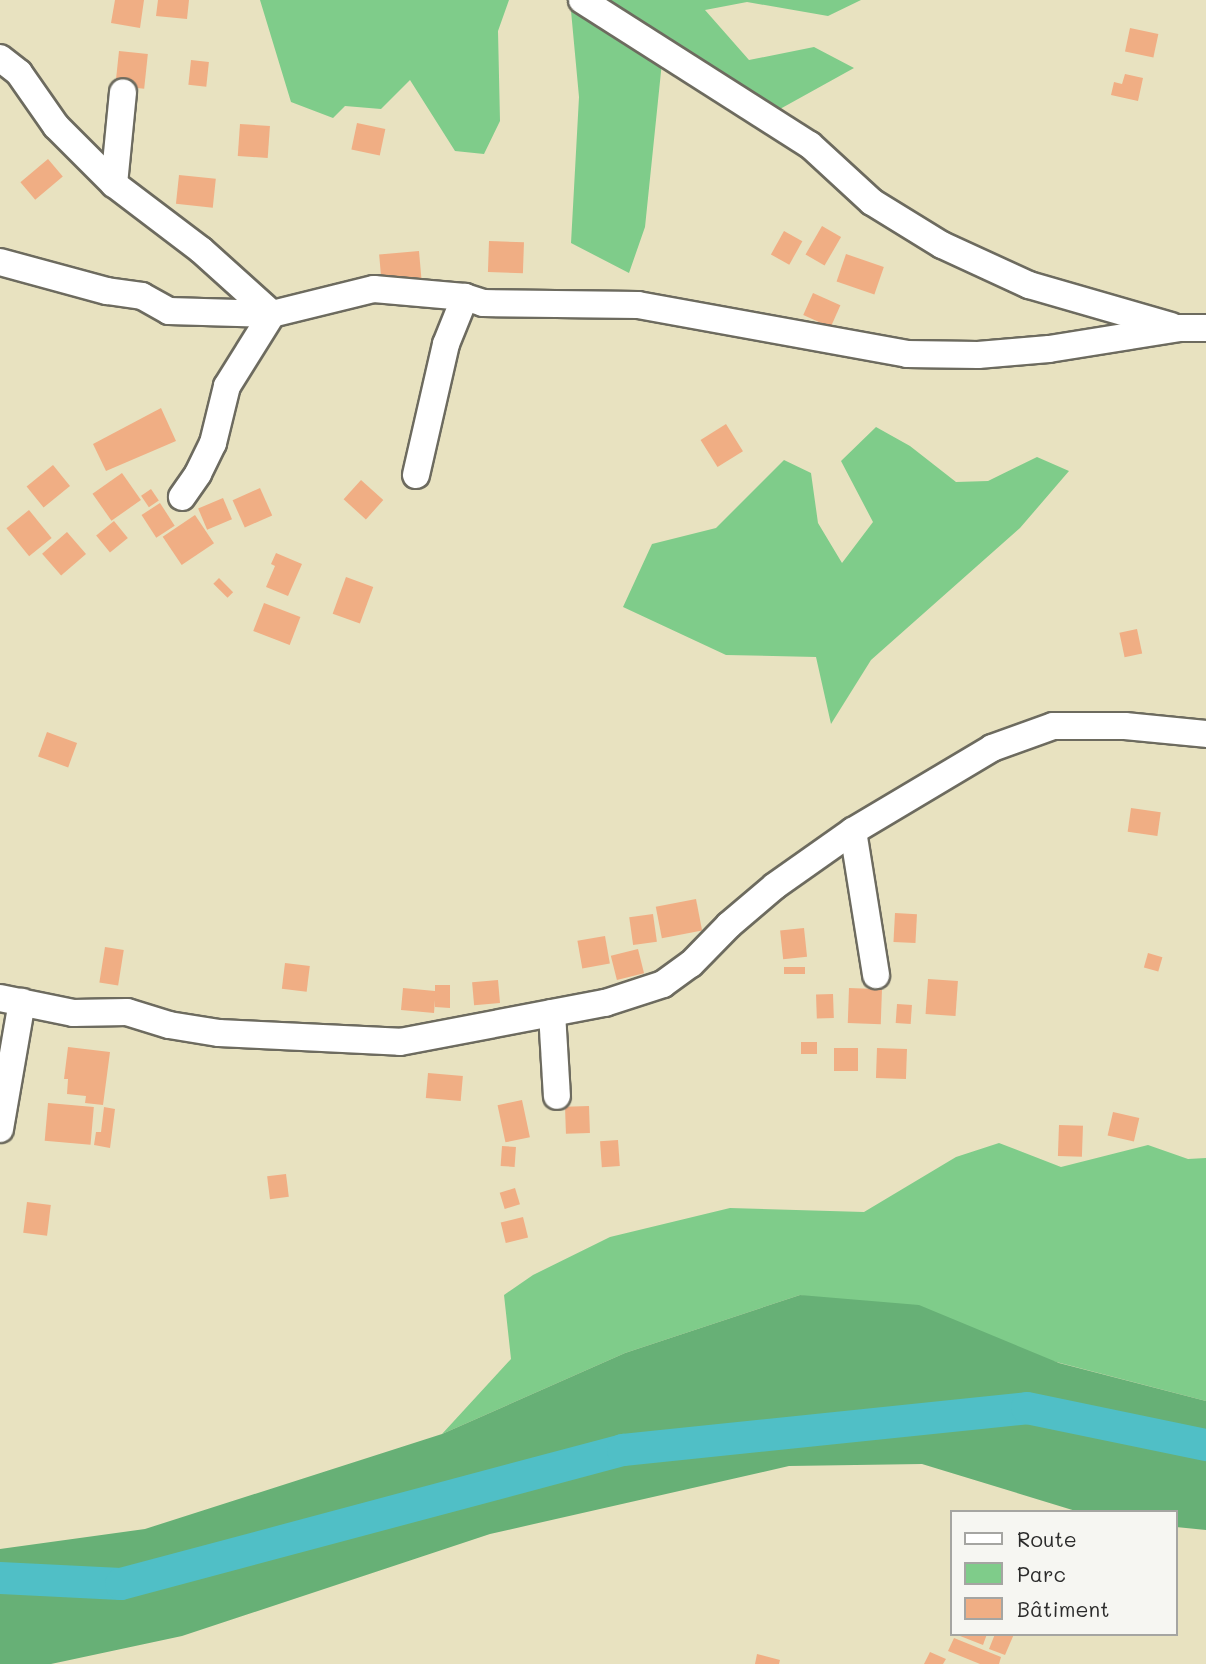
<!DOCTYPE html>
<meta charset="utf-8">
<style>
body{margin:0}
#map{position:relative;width:1206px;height:1664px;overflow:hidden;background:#e8e2c0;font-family:Mali,sans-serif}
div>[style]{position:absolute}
.green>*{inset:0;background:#7fcc8a}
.forest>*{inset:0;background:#67b076}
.river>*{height:32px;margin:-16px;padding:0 16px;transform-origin:16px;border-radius:16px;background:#50bfc6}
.building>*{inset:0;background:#f0ae84;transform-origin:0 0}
.roads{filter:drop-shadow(2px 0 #6d6b5f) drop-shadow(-2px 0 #6d6b5f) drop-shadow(0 2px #6d6b5f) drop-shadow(0 -2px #6d6b5f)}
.minor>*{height:26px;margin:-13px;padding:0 13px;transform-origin:13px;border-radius:13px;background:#fff}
span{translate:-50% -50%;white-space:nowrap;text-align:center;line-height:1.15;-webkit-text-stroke:7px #f6f6f2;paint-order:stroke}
.legend{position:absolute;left:950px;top:1510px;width:228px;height:126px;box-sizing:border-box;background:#f6f6f2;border:2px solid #a5a5a2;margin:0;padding:9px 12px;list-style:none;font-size:21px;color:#2b2b2b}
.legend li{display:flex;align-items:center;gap:14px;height:35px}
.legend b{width:35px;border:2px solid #a5a5a2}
</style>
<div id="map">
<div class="green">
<div style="clip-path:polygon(260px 0,509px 0,498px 31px,500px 121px,484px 154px,455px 151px,410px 80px,381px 109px,345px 106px,333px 118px,291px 102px)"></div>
<div style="clip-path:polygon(570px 0,861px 0,828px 16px,747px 2px,705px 10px,749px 60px,814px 47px,854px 68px,780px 109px,692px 59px,662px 62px,645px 227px,629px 273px,571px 243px,579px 97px)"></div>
<div style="clip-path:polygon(876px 427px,910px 446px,956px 482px,988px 481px,1037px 457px,1069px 471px,1020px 528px,871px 660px,831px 724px,816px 657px,726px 655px,623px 607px,652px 544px,716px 528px,784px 460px,811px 473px,818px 523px,842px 563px,873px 522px,841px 461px)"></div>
<div style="clip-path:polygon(999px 1143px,1061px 1167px,1148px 1145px,1188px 1159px,1206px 1158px,1206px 1401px,800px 1295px,625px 1353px,442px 1434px,511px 1359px,504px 1295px,533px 1275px,610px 1237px,730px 1208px,864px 1212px,956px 1157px)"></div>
</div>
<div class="forest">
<div style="clip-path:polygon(800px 1295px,919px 1305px,1059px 1363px,1206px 1401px,1206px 1530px,1176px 1527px,1176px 1512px,1079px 1512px,922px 1464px,789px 1466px,490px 1534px,182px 1636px,51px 1664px,0 1664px,0 1549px,145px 1529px,442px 1434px,625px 1353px)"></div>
</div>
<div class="river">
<div style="left:0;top:1578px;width:121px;rotate:2.8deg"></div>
<div style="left:121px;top:1584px;width:520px;rotate:-14.95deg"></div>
<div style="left:623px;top:1450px;width:406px;rotate:-5.9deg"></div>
<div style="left:1027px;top:1408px;width:183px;rotate:11.7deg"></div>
</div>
<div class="building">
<div style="clip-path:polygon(115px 0,144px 0,140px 28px,111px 23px)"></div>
<div style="clip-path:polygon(158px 0,189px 0,187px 19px,156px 16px)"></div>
<div style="left:1130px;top:28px;width:29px;height:24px;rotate:12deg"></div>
<div style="left:119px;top:51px;width:29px;height:35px;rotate:6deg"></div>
<div style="left:191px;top:60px;width:18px;height:25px;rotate:6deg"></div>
<div style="clip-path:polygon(1125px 74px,1143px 78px,1138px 101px,1111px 95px,1114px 82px,1122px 84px)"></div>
<div style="left:357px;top:123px;width:29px;height:27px;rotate:12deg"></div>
<div style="left:240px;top:124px;width:30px;height:32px;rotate:4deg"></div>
<div style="left:48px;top:159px;width:23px;height:36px;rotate:50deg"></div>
<div style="left:179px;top:175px;width:37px;height:29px;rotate:6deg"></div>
<div style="left:822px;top:226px;width:22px;height:33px;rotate:30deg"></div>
<div style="left:784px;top:231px;width:21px;height:27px;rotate:29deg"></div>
<div style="left:489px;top:241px;width:35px;height:31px;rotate:2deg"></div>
<div style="left:419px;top:251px;width:37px;height:40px;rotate:85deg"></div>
<div style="left:846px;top:254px;width:40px;height:29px;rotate:19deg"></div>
<div style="left:813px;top:293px;width:30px;height:24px;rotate:24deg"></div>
<div style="clip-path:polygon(161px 408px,176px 441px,106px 471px,93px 444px)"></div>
<div style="left:726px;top:424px;width:32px;height:30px;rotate:58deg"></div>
<div style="left:53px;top:465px;width:27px;height:34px;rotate:51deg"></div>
<div style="left:122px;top:473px;width:33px;height:36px;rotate:55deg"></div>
<div style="left:361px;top:480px;width:30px;height:26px;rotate:42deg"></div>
<div style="left:260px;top:488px;width:30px;height:30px;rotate:66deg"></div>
<div style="left:151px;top:489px;width:14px;height:12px;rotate:56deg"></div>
<div style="left:223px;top:498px;width:23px;height:27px;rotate:67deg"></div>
<div style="left:160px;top:503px;width:27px;height:22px;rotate:57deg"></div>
<div style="left:29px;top:510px;width:36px;height:29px;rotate:51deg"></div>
<div style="left:195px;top:515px;width:34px;height:39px;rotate:56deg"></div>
<div style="left:114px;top:521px;width:22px;height:23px;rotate:51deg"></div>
<div style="left:67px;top:532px;width:29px;height:33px;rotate:49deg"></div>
<div style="clip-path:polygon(276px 553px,302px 564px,288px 596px,266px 587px,275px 566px,271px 564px)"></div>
<div style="left:346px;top:577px;width:29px;height:39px;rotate:20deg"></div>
<div style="left:219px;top:578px;width:20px;height:8px;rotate:45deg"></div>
<div style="left:264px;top:603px;width:39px;height:30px;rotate:21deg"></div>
<div style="left:1137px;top:629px;width:25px;height:18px;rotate:78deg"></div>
<div style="left:47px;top:732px;width:32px;height:26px;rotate:20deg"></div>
<div style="left:1131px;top:808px;width:30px;height:24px;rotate:8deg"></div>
<div style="left:696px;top:899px;width:32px;height:41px;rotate:79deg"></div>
<div style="left:895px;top:913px;width:22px;height:29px;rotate:3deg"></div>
<div style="left:653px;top:914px;width:28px;height:24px;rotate:82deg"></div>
<div style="left:804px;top:928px;width:29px;height:24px;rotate:84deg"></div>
<div style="left:605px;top:936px;width:28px;height:28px;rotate:80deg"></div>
<div style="left:105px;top:947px;width:19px;height:36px;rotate:9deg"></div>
<div style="left:638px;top:949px;width:25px;height:28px;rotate:76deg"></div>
<div style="left:1148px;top:953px;width:15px;height:15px;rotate:16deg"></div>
<div style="left:285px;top:963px;width:25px;height:26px;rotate:7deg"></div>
<div style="left:784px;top:967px;width:21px;height:7px"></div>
<div style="left:928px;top:979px;width:30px;height:35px;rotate:4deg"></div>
<div style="left:498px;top:980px;width:23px;height:26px;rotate:85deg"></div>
<div style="clip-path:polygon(435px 985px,450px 985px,450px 1008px,435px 1007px,435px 1000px,434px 1013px,401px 1010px,403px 988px,435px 991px)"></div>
<div style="left:849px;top:988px;width:33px;height:35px;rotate:2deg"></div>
<div style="left:833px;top:994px;width:24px;height:17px;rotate:88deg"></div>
<div style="left:897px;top:1004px;width:15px;height:19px;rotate:4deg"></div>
<div style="left:817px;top:1042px;width:12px;height:16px;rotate:90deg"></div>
<div style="clip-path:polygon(68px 1047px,110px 1052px,103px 1105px,85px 1103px,86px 1096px,67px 1094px,68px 1079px,64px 1079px)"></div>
<div style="left:858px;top:1048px;width:23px;height:24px;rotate:90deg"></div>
<div style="left:877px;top:1048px;width:30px;height:30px;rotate:2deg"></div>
<div style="left:428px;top:1073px;width:35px;height:25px;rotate:5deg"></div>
<div style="left:522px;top:1100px;width:38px;height:25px;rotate:78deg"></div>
<div style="left:48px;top:1103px;width:46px;height:38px;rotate:5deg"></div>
<div style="left:589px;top:1106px;width:27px;height:24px;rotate:88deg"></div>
<div style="clip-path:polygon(104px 1107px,115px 1109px,110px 1148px,94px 1145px,96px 1132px,101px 1132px)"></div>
<div style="left:1113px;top:1112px;width:27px;height:24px;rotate:13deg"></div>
<div style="left:1059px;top:1125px;width:24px;height:31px;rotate:2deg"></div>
<div style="left:618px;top:1140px;width:26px;height:18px;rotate:86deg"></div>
<div style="left:502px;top:1146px;width:14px;height:20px;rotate:4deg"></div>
<div style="left:286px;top:1174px;width:23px;height:19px;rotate:83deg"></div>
<div style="left:515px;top:1188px;width:17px;height:16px;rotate:73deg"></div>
<div style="left:27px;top:1202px;width:24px;height:31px;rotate:7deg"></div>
<div style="left:523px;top:1217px;width:21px;height:23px;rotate:76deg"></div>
<div style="clip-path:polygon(955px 1634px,987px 1634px,983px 1645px)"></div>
<div style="clip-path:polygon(995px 1634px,1014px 1634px,1005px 1655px,989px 1649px)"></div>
<div style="clip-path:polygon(954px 1638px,1001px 1657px,999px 1664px,980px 1664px,948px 1651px)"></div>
<div style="clip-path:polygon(930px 1652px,946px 1659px,943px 1664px,924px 1664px)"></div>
<div style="clip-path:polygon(757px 1654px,780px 1660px,779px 1664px,755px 1664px)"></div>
</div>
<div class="roads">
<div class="minor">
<div style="left:582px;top:0;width:270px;rotate:32.5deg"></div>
<div style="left:810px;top:145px;width:84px;rotate:42.6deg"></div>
<div style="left:872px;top:202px;width:82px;rotate:31.6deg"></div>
<div style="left:942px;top:245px;width:96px;rotate:24.7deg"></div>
<div style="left:1029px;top:285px;width:148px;rotate:16.1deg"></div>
<div style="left:0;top:58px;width:24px;rotate:38deg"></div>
<div style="left:19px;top:73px;width:65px;rotate:55.1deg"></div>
<div style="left:56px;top:126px;width:82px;rotate:45deg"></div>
<div style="left:114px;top:184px;width:109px;rotate:37.2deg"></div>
<div style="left:201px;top:250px;width:96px;rotate:42deg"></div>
<div style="left:272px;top:314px;width:85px;rotate:122deg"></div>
<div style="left:227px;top:386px;width:59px;rotate:103.8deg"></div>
<div style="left:213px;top:443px;width:34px;rotate:116deg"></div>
<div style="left:198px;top:474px;width:28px;rotate:125deg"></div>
<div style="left:114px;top:184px;width:92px;rotate:-84.4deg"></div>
<div style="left:0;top:262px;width:111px;rotate:15.2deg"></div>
<div style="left:107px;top:291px;width:35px;rotate:8deg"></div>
<div style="left:142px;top:296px;width:31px;rotate:29deg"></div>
<div style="left:169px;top:311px;width:103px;rotate:1.7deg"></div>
<div style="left:272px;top:314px;width:105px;rotate:-13.8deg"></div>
<div style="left:374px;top:289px;width:91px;rotate:5deg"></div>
<div style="left:465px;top:297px;width:19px;rotate:18deg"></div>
<div style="left:483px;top:303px;width:155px;rotate:0.7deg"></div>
<div style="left:638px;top:305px;width:273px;rotate:10.3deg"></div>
<div style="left:907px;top:354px;width:71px;rotate:0.8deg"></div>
<div style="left:978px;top:355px;width:71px;rotate:-4.8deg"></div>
<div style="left:1049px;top:349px;width:133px;rotate:-9.1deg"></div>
<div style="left:1180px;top:328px;width:26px"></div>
<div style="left:416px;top:475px;width:134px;rotate:-77.1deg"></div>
<div style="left:446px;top:344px;width:51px;rotate:-68deg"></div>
<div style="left:853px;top:831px;width:146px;rotate:80.9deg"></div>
<div style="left:0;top:998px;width:75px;rotate:11.6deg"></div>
<div style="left:73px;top:1013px;width:54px;rotate:-1.1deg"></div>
<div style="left:127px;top:1012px;width:44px;rotate:17.2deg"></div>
<div style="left:169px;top:1025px;width:51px;rotate:9.1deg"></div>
<div style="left:219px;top:1033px;width:181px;rotate:2.8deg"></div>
<div style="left:400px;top:1042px;width:209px;rotate:-10.8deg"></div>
<div style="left:605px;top:1003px;width:61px;rotate:-18.1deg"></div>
<div style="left:663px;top:984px;width:34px;rotate:-36deg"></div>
<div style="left:691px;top:964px;width:54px;rotate:-45.7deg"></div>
<div style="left:729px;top:925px;width:60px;rotate:-40.3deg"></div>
<div style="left:775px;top:886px;width:95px;rotate:-35.2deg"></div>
<div style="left:853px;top:831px;width:162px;rotate:-30.8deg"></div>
<div style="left:992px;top:748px;width:65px;rotate:-19.8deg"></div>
<div style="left:1053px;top:726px;width:72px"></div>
<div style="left:1125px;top:726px;width:81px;rotate:5.6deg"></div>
<div style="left:552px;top:1013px;width:83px;rotate:86.6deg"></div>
<div style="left:0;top:1129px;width:129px;rotate:-80.2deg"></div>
</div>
</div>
<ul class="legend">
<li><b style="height:9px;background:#fff"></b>Route</li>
<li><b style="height:19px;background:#7fcc8a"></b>Parc</li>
<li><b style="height:19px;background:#f0ae84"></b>Bâtiment</li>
</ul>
</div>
